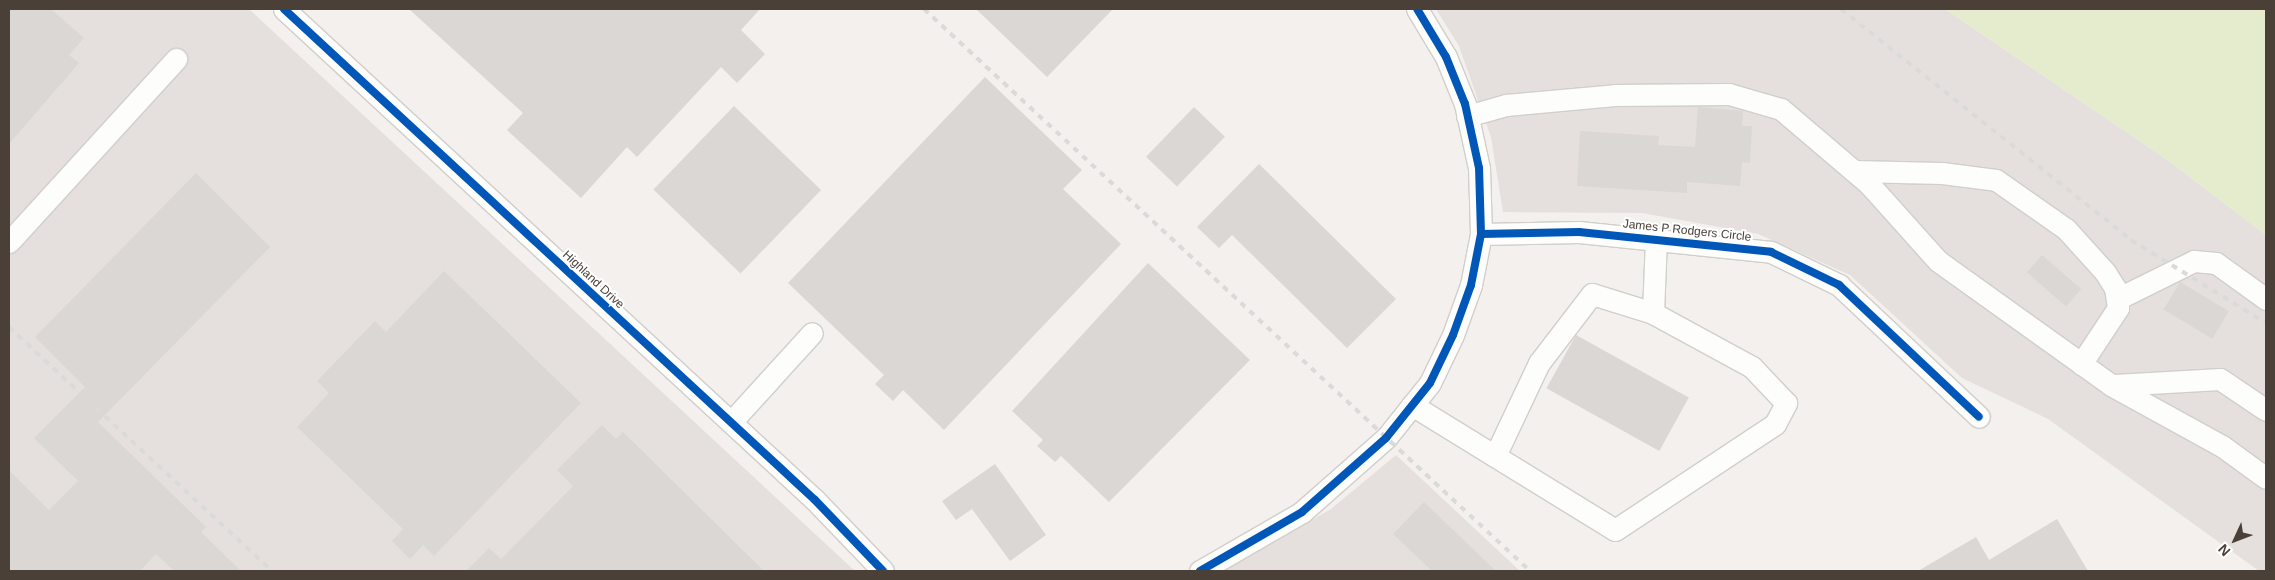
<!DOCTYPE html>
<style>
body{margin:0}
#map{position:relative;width:2275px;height:580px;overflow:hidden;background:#f3f0ed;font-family:Helvetica,sans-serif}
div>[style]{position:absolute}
.industrial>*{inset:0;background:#e5e0dd}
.green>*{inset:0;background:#e5ecce}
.building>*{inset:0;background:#dbd7d4;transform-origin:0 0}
.roads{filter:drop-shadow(1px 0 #d1cecb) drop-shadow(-1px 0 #d1cecb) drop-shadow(0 1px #d1cecb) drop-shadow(0 -1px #d1cecb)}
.minor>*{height:21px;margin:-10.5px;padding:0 10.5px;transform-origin:10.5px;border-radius:10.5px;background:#fdfdfc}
.rail>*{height:4px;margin-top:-2px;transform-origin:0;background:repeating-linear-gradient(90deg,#dadad9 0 6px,transparent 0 12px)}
.cycleway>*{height:8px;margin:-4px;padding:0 4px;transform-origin:4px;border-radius:4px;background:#0057b8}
span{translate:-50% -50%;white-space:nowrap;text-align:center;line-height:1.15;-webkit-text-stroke:4px #fff;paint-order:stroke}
.street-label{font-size:12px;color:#4a4038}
.frame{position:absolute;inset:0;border:10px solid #4a4038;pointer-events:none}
.north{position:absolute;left:2210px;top:515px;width:50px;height:50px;-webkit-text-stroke:4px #fff;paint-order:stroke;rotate:227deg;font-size:14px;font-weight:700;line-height:20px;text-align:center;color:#4a4038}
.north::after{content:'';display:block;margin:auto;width:18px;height:22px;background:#4a4038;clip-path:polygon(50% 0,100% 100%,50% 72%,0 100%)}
</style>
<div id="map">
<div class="industrial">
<div style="clip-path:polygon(9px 9px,249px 9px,855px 571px,9px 571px)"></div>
<div style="clip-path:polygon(1436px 9px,1945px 9px,2166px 159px,2266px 235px,2266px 571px,2259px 571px,2048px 419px,1962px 378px,1850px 275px,1758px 234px,1642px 213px,1503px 212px,1491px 137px,1459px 46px)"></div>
<div style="clip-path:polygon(1396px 455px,1520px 571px,1222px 571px,1331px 509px)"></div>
</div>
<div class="green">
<div style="clip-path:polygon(1945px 9px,2266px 9px,2266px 235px,2166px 159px)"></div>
</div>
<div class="building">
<div style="clip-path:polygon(9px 9px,51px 9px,84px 38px,69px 55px,79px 63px,9px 144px)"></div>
<div style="clip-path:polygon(409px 9px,760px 9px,741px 30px,765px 54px,737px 83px,721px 67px,637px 157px,627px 147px,581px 198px,507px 130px,523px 113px)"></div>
<div style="clip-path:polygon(976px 9px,1113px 9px,1047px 77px)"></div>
<div style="clip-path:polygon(985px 77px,1082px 170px,1063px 189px,1121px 244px,944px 430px,903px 390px,893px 401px,875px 384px,884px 375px,788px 283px)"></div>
<div style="left:734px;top:106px;width:121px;height:116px;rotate:44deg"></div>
<div style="left:1194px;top:107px;width:43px;height:69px;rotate:44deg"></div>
<div style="clip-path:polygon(1698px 107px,1743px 111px,1742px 126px,1752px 126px,1750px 163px,1742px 162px,1740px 186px,1687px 182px,1687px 193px,1577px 186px,1580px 131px,1659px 136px,1658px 145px,1695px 147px)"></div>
<div style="clip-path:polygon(1259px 164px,1396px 299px,1347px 348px,1232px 235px,1219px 248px,1197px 227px)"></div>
<div style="clip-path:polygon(196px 173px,270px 247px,98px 422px,206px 527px,201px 532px,241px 571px,174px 571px,156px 554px,140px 571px,9px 571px,9px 470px,49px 510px,78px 481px,34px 438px,85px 387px,35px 337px)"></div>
<div style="left:2042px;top:255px;width:52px;height:23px;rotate:41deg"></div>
<div style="clip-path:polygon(1148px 263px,1250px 360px,1109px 502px,1061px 456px,1055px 462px,1037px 446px,1043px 440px,1012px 411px)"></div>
<div style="clip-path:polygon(444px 271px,581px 403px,434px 556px,423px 545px,410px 559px,392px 541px,403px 529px,297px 427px,329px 393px,317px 381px,375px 321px,386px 332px)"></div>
<div style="left:2180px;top:282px;width:57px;height:32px;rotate:31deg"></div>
<div style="left:1576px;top:335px;width:129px;height:61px;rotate:29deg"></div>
<div style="clip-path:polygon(602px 425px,616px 439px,623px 432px,764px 571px,466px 571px,489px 548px,501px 559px,573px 486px,557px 470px)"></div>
<div style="clip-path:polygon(995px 464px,1046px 535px,1010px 561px,972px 509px,956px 520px,942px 501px)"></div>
<div style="clip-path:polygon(1424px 502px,1496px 571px,1432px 571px,1393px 534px)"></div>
<div style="clip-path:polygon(2057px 519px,2088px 571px,1918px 571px,1976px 537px,1989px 560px)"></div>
</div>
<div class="roads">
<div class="minor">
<div style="left:284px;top:9px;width:723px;rotate:42.76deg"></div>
<div style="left:815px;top:500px;width:98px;rotate:46.2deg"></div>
<div style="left:1467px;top:116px;width:41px;rotate:-15.8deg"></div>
<div style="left:1506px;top:105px;width:109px;rotate:-5.2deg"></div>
<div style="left:1615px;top:95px;width:114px;rotate:-0.5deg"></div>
<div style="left:1729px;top:94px;width:54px;rotate:16.1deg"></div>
<div style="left:1781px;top:109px;width:116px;rotate:40.4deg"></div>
<div style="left:1869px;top:184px;width:103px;rotate:48.1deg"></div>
<div style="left:1938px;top:261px;width:213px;rotate:35.6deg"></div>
<div style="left:2111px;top:385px;width:127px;rotate:28.8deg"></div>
<div style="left:2222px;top:446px;width:54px;rotate:36deg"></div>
<div style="left:1854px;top:171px;width:88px;rotate:1.3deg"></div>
<div style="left:1942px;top:173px;width:54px;rotate:7.4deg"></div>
<div style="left:1996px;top:180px;width:85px;rotate:35deg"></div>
<div style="left:2066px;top:229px;width:58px;rotate:47.8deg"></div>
<div style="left:2105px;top:272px;width:19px;rotate:58deg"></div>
<div style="left:2115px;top:288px;width:20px;rotate:81deg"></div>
<div style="left:2118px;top:308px;width:67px;rotate:123.5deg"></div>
<div style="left:1481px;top:234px;width:98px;rotate:-1.2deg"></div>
<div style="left:1579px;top:232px;width:193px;rotate:5.9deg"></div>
<div style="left:1771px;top:252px;width:76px;rotate:25.9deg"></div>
<div style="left:1839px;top:285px;width:192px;rotate:43.3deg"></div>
<div style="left:9px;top:242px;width:248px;rotate:-47.6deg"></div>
<div style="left:2117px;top:299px;width:86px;rotate:-26.3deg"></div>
<div style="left:2194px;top:261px;width:22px;rotate:5deg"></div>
<div style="left:2216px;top:263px;width:62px;rotate:35.8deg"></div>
<div style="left:2114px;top:385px;width:106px;rotate:-3.2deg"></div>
<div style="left:2220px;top:379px;width:55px;rotate:34deg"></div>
<div style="left:1412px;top:405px;width:238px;rotate:31.6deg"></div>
<div style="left:1615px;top:530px;width:192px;rotate:-33.5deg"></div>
<div style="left:1775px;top:424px;width:24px;rotate:-62deg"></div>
<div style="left:1786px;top:403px;width:50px;rotate:-133.4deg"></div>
<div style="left:1752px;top:367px;width:113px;rotate:-151.4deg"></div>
<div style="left:1653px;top:313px;width:75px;rotate:-87.7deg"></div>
<div style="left:731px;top:422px;width:120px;rotate:-47.7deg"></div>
<div style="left:1495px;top:456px;width:103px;rotate:-64.7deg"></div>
<div style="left:1539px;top:363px;width:87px;rotate:-52.5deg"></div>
<div style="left:1592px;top:294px;width:64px;rotate:17.3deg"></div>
<div style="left:1200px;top:571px;width:118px;rotate:-30deg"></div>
<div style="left:1302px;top:512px;width:112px;rotate:-41.4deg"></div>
<div style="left:1386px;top:438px;width:70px;rotate:-51.3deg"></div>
<div style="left:1430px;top:383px;width:53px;rotate:-64.4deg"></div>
<div style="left:1453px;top:335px;width:53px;rotate:-70.2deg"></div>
<div style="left:1471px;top:285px;width:52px;rotate:-78.9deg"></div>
<div style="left:1481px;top:234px;width:66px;rotate:-91.7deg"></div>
<div style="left:1479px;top:168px;width:66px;rotate:-102.3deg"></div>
<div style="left:1465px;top:104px;width:51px;rotate:-112deg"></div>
<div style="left:1446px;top:57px;width:56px;rotate:-121.1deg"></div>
</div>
</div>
<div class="rail">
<div style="left:924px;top:9px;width:826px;rotate:42.84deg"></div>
<div style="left:1841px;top:9px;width:371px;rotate:38.5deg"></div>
<div style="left:2131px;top:240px;width:158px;rotate:31.6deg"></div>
<div style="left:9px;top:327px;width:96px;rotate:42.9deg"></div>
<div style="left:96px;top:408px;width:240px;rotate:42.8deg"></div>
</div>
<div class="cycleway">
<div style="left:284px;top:9px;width:723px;rotate:42.76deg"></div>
<div style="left:815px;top:500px;width:98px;rotate:46.2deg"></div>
<div style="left:1481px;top:234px;width:98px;rotate:-1.2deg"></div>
<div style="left:1579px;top:232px;width:193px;rotate:5.9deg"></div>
<div style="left:1771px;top:252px;width:76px;rotate:25.9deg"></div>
<div style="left:1839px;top:285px;width:192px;rotate:43.3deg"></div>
<div style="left:1200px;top:571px;width:118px;rotate:-30deg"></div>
<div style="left:1302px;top:512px;width:112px;rotate:-41.4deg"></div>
<div style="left:1386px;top:438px;width:70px;rotate:-51.3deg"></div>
<div style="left:1430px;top:383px;width:53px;rotate:-64.4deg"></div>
<div style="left:1453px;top:335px;width:53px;rotate:-70.2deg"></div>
<div style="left:1471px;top:285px;width:52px;rotate:-78.9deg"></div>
<div style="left:1481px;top:234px;width:66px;rotate:-91.7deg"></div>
<div style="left:1479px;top:168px;width:66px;rotate:-102.3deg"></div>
<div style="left:1465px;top:104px;width:51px;rotate:-112deg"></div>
<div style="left:1446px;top:57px;width:56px;rotate:-121.1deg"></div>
</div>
<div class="street-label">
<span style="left:1687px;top:231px;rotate:6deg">James P Rodgers Circle</span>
<span style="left:593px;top:280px;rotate:43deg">Highland Drive</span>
</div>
<div class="frame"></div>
<div class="north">N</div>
</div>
